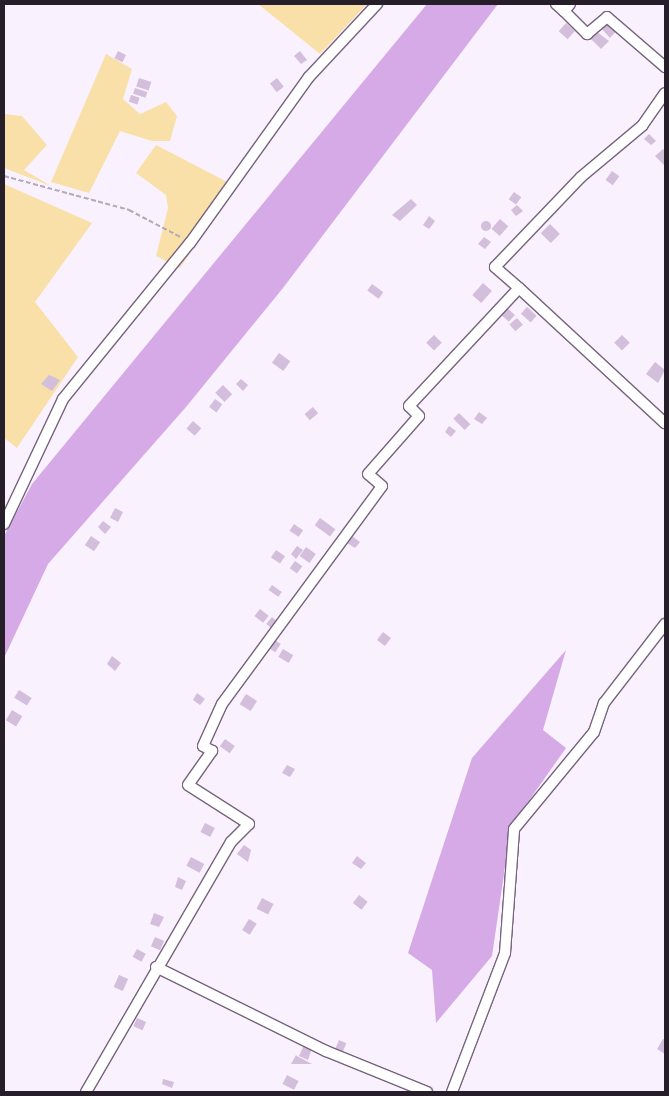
<!DOCTYPE html>
<style>
body{margin:0}
#map{position:relative;width:669px;height:1096px;overflow:hidden;background:#faf1fe;font-family:Overpass,sans-serif}
div>[style]{position:absolute}
.green>*{inset:0;background:#f8e0a8}
.water>*{inset:0;background:#d5aae6}
.building>*{inset:0;background:#d3bedc;transform-origin:0 0}
.round{border-radius:50%}
.path>*{height:2px;margin-top:-1px;transform-origin:0;background:repeating-linear-gradient(90deg,#b3abb7 0 5px,transparent 0 7.5px)}
.roads{filter:drop-shadow(1px 0 #77637f) drop-shadow(-1px 0 #77637f) drop-shadow(0 1px #77637f) drop-shadow(0 -1px #77637f)}
.street>*{height:10px;margin:-5px;padding:0 5px;transform-origin:5px;border-radius:5px;background:#fff}
span{translate:-50% -50%;white-space:nowrap;text-align:center;line-height:1.15;-webkit-text-stroke:5px #fff;paint-order:stroke}
.frame{position:absolute;inset:0;border:5px solid #261e29;pointer-events:none}
</style>
<div id="map">
<div class="green">
<div style="clip-path:polygon(258px 4px,367px 4px,320px 54px)"></div>
<div style="clip-path:polygon(106px 54px,132px 69px,123px 99px,140px 114px,166px 102px,177px 116px,170px 141px,152px 141px,120px 131px,89px 193px,51px 182px)"></div>
<div style="clip-path:polygon(4px 114px,22px 116px,47px 145px,24px 170px,51px 186px,4px 168px)"></div>
<div style="clip-path:polygon(156px 145px,235px 186px,180px 268px,156px 256px,168px 208px,166px 195px,136px 173px)"></div>
<div style="clip-path:polygon(4px 184px,92px 223px,35px 302px,78px 357px,17px 448px,4px 438px)"></div>
</div>
<div class="water">
<div style="clip-path:polygon(427px 4px,498px 4px,283px 288px,186px 407px,48px 564px,4px 658px,4px 536px,32px 484px)"></div>
<div style="clip-path:polygon(566px 650px,543px 730px,566px 748px,511px 826px,492px 956px,436px 1023px,432px 970px,408px 953px,472px 758px)"></div>
</div>
<div class="building">
<div style="clip-path:polygon(608px 22px,618px 29px,610px 38px,601px 28px)"></div>
<div style="left:566px;top:23px;width:12px;height:11px;rotate:42deg"></div>
<div style="clip-path:polygon(597px 32px,609px 41px,601px 49px,590px 38px)"></div>
<div style="left:118px;top:51px;width:9px;height:8px;rotate:27deg"></div>
<div style="clip-path:polygon(300px 51px,307px 60px,301px 64px,294px 56px)"></div>
<div style="left:139px;top:78px;width:13px;height:9px;rotate:18deg"></div>
<div style="left:277px;top:78px;width:11px;height:9px;rotate:52deg"></div>
<div style="left:135px;top:88px;width:13px;height:6px;rotate:18deg"></div>
<div style="left:131px;top:95px;width:9px;height:7px;rotate:18deg"></div>
<div style="clip-path:polygon(649px 134px,656px 141px,651px 145px,644px 139px)"></div>
<div style="clip-path:polygon(663px 149px,665px 151px,665px 166px,655px 156px)"></div>
<div style="left:612px;top:171px;width:9px;height:11px;rotate:36deg"></div>
<div style="left:514px;top:192px;width:9px;height:9px;rotate:36deg"></div>
<div style="clip-path:polygon(411px 199px,417px 205px,400px 221px,392px 215px)"></div>
<div style="clip-path:polygon(517px 205px,523px 211px,516px 216px,511px 210px)"></div>
<div style="clip-path:polygon(429px 216px,435px 221px,429px 229px,423px 225px)"></div>
<div style="left:500px;top:219px;width:11px;height:13px;rotate:41deg"></div>
<div class="round" style="left:481px;top:221px;width:10px;height:10px"></div>
<div style="left:550px;top:224px;width:14px;height:13px;rotate:45deg"></div>
<div style="clip-path:polygon(484px 237px,491px 242px,485px 249px,478px 244px)"></div>
<div style="left:483px;top:283px;width:12px;height:16px;rotate:42deg"></div>
<div style="left:372px;top:284px;width:14px;height:8px;rotate:36deg"></div>
<div style="left:506px;top:307px;width:12px;height:9px;rotate:42deg"></div>
<div style="left:527px;top:307px;width:13px;height:9px;rotate:42deg"></div>
<div style="left:517px;top:318px;width:9px;height:10px;rotate:49deg"></div>
<div style="left:434px;top:335px;width:11px;height:11px;rotate:45deg"></div>
<div style="left:622px;top:335px;width:11px;height:11px;rotate:45deg"></div>
<div style="left:279px;top:353px;width:14px;height:12px;rotate:36deg"></div>
<div style="clip-path:polygon(655px 362px,665px 370px,658px 383px,646px 374px)"></div>
<div style="clip-path:polygon(49px 375px,60px 380px,52px 391px,41px 384px)"></div>
<div style="clip-path:polygon(241px 379px,248px 385px,243px 391px,236px 384px)"></div>
<div style="left:223px;top:385px;width:13px;height:11px;rotate:45deg"></div>
<div style="left:215px;top:399px;width:9px;height:10px;rotate:36deg"></div>
<div style="left:313px;top:407px;width:8px;height:11px;rotate:50deg"></div>
<div style="clip-path:polygon(479px 412px,487px 418px,482px 424px,474px 419px)"></div>
<div style="left:459px;top:413px;width:16px;height:8px;rotate:45deg"></div>
<div style="left:193px;top:421px;width:11px;height:10px;rotate:41deg"></div>
<div style="clip-path:polygon(449px 426px,456px 431px,451px 437px,445px 432px)"></div>
<div style="left:115px;top:508px;width:9px;height:11px;rotate:27deg"></div>
<div style="left:320px;top:518px;width:19px;height:9px;rotate:36deg"></div>
<div style="clip-path:polygon(103px 521px,111px 527px,105px 534px,98px 527px)"></div>
<div style="left:294px;top:524px;width:11px;height:8px;rotate:34deg"></div>
<div style="left:91px;top:536px;width:11px;height:11px;rotate:34deg"></div>
<div style="clip-path:polygon(352px 536px,360px 542px,355px 548px,347px 543px)"></div>
<div style="clip-path:polygon(297px 546px,303px 550px,296px 559px,291px 554px)"></div>
<div style="left:306px;top:547px;width:12px;height:11px;rotate:35deg"></div>
<div style="left:276px;top:550px;width:11px;height:9px;rotate:34deg"></div>
<div style="left:295px;top:561px;width:9px;height:9px;rotate:36deg"></div>
<div style="left:272px;top:585px;width:12px;height:6px;rotate:35deg"></div>
<div style="left:260px;top:609px;width:11px;height:9px;rotate:38deg"></div>
<div style="left:272px;top:617px;width:8px;height:9px;rotate:40deg"></div>
<div style="left:383px;top:632px;width:10px;height:10px;rotate:37deg"></div>
<div style="left:275px;top:640px;width:7px;height:10px;rotate:34deg"></div>
<div style="left:283px;top:649px;width:12px;height:9px;rotate:31deg"></div>
<div style="clip-path:polygon(112px 656px,121px 663px,115px 671px,107px 664px)"></div>
<div style="left:19px;top:690px;width:15px;height:9px;rotate:32deg"></div>
<div style="clip-path:polygon(197px 693px,205px 699px,200px 705px,193px 700px)"></div>
<div style="left:246px;top:694px;width:13px;height:12px;rotate:32deg"></div>
<div style="left:12px;top:710px;width:12px;height:12px;rotate:31deg"></div>
<div style="left:225px;top:739px;width:12px;height:9px;rotate:35deg"></div>
<div style="clip-path:polygon(287px 765px,295px 769px,290px 777px,282px 773px)"></div>
<div style="left:205px;top:823px;width:11px;height:10px;rotate:27deg"></div>
<div style="clip-path:polygon(244px 845px,251px 850px,248px 862px,237px 854px)"></div>
<div style="clip-path:polygon(357px 856px,366px 863px,361px 869px,352px 863px)"></div>
<div style="left:191px;top:857px;width:15px;height:10px;rotate:28deg"></div>
<div style="clip-path:polygon(178px 877px,186px 881px,182px 890px,175px 887px)"></div>
<div style="left:359px;top:895px;width:11px;height:10px;rotate:38deg"></div>
<div style="left:262px;top:898px;width:13px;height:12px;rotate:27deg"></div>
<div style="clip-path:polygon(154px 913px,164px 917px,159px 927px,150px 924px)"></div>
<div style="left:249px;top:919px;width:9px;height:13px;rotate:32deg"></div>
<div style="left:155px;top:937px;width:10px;height:10px;rotate:24deg"></div>
<div style="left:137px;top:949px;width:10px;height:9px;rotate:29deg"></div>
<div style="left:119px;top:975px;width:10px;height:13px;rotate:24deg"></div>
<div style="left:137px;top:1018px;width:10px;height:9px;rotate:24deg"></div>
<div style="clip-path:polygon(663px 1039px,665px 1040px,665px 1054px,657px 1049px)"></div>
<div style="left:339px;top:1040px;width:8px;height:11px;rotate:23deg"></div>
<div style="clip-path:polygon(304px 1045px,312px 1048px,308px 1060px,299px 1056px)"></div>
<div style="clip-path:polygon(296px 1055px,297px 1056px,312px 1064px,291px 1064px)"></div>
<div style="left:287px;top:1075px;width:13px;height:10px;rotate:27deg"></div>
<div style="clip-path:polygon(163px 1079px,174px 1082px,172px 1088px,162px 1084px)"></div>
</div>
<div class="path">
<div style="left:4px;top:176px;width:130px;rotate:15.2deg"></div>
<div style="left:129px;top:210px;width:60px;rotate:27.8deg"></div>
</div>
<div class="roads">
<div class="street">
<div style="left:556px;top:4px;width:11px;rotate:41deg"></div>
<div style="left:564px;top:11px;width:9px;rotate:-49deg"></div>
<div style="left:564px;top:11px;width:33px;rotate:45deg"></div>
<div style="left:587px;top:34px;width:26px;rotate:-40deg"></div>
<div style="left:607px;top:17px;width:77px;rotate:40.8deg"></div>
<div style="left:519px;top:288px;width:32px;rotate:-139deg"></div>
<div style="left:495px;top:267px;width:124px;rotate:-46.3deg"></div>
<div style="left:581px;top:177px;width:80px;rotate:-39.9deg"></div>
<div style="left:642px;top:126px;width:40px;rotate:-55.1deg"></div>
<div style="left:4px;top:524px;width:138px;rotate:-64.7deg"></div>
<div style="left:63px;top:399px;width:201px;rotate:-50.9deg"></div>
<div style="left:190px;top:243px;width:204px;rotate:-54.4deg"></div>
<div style="left:309px;top:77px;width:100px;rotate:-47deg"></div>
<div style="left:156px;top:967px;width:190px;rotate:26.3deg"></div>
<div style="left:326px;top:1051px;width:109px;rotate:22.1deg"></div>
<div style="left:86px;top:1092px;width:289px;rotate:-59.9deg"></div>
<div style="left:231px;top:842px;width:25px;rotate:-45deg"></div>
<div style="left:249px;top:824px;width:72px;rotate:-147.4deg"></div>
<div style="left:188px;top:785px;width:42px;rotate:-54.8deg"></div>
<div style="left:212px;top:751px;width:10px;rotate:-151deg"></div>
<div style="left:203px;top:746px;width:46px;rotate:-65.7deg"></div>
<div style="left:222px;top:704px;width:270px;rotate:-53.7deg"></div>
<div style="left:382px;top:486px;width:18px;rotate:-139deg"></div>
<div style="left:368px;top:474px;width:77px;rotate:-48.7deg"></div>
<div style="left:419px;top:416px;width:14px;rotate:-135deg"></div>
<div style="left:409px;top:406px;width:161px;rotate:-47deg"></div>
<div style="left:519px;top:288px;width:199px;rotate:42.8deg"></div>
<div style="left:452px;top:1092px;width:149px;rotate:-69.1deg"></div>
<div style="left:505px;top:953px;width:124px;rotate:-85.8deg"></div>
<div style="left:514px;top:829px;width:126px;rotate:-50.5deg"></div>
<div style="left:594px;top:732px;width:31px;rotate:-71deg"></div>
<div style="left:604px;top:703px;width:100px;rotate:-52.3deg"></div>
</div>
</div>
<div class="frame"></div>
</div>
